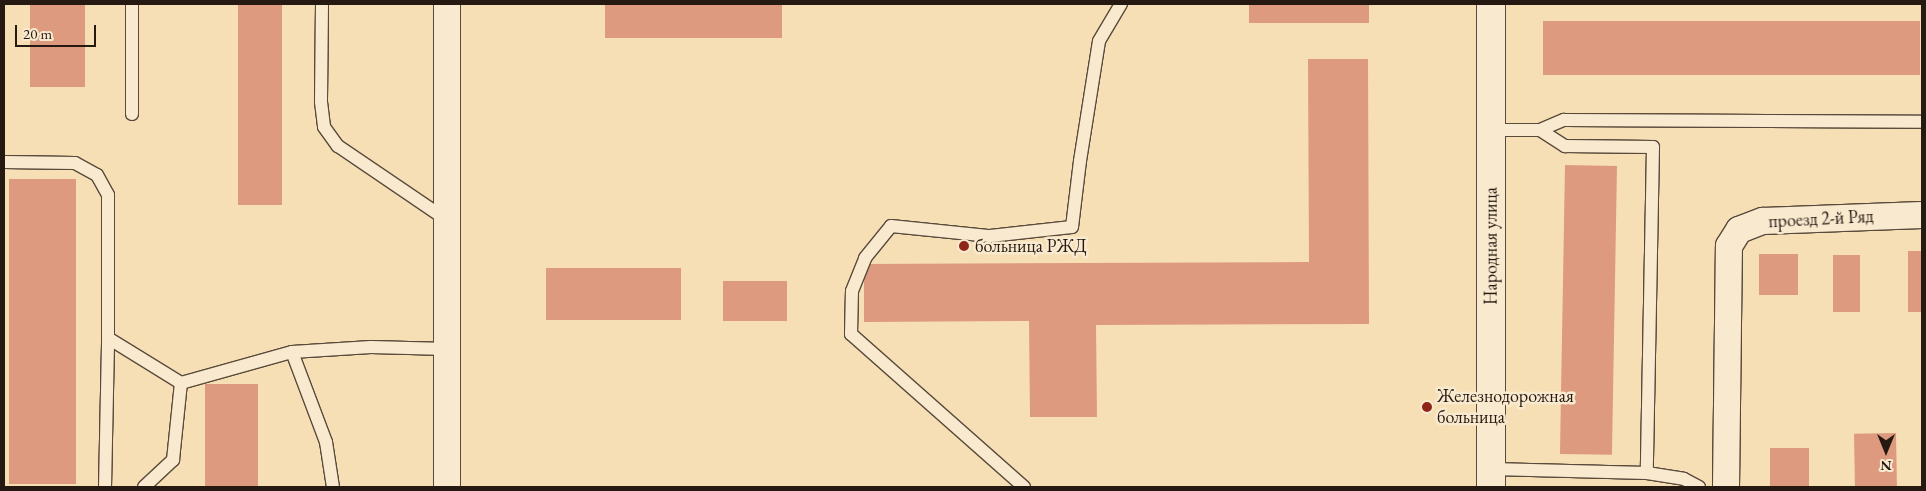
<!DOCTYPE html>
<meta charset="utf-8">
<style>
body{margin:0}
#map{position:relative;width:1926px;height:491px;overflow:hidden;background:#f6dfb5;font-family:"EB Garamond",serif}
div>[style]{position:absolute}
.building>*{inset:0;background:#de9a7e;transform-origin:0 0}
.roads{filter:drop-shadow(1px 0 #594a3b) drop-shadow(-1px 0 #594a3b) drop-shadow(0 1px #594a3b) drop-shadow(0 -1px #594a3b)}
.lane>*{height:12px;margin:-6px;padding:0 6px;transform-origin:6px;border-radius:6px;background:#f9eacf}
.street>*{height:26px;margin:-13px;padding:0 13px;transform-origin:13px;border-radius:13px;background:#f9eacf}
.secondary>*{height:28px;margin:-14px;padding:0 14px;transform-origin:14px;border-radius:14px;background:#f9eacf}
.dots>*{width:14px;height:14px;translate:-50% -50%;box-sizing:border-box;border:2px solid #f9eacf;border-radius:50%}
span{translate:-50% -50%;white-space:nowrap;text-align:center;line-height:1.15;-webkit-text-stroke:5px #f9eacf;paint-order:stroke}
.street-label{font-size:18px;color:#251912}
.poi-label{font-size:18px;color:#251912}
.left{translate:0 -50%;text-align:left}
.frame{position:absolute;inset:0;border:5px solid #251912;pointer-events:none}
.north{position:absolute;left:1861px;top:426px;width:50px;height:50px;-webkit-text-stroke:4px #f9eacf;paint-order:stroke;rotate:180deg;font-size:14px;font-weight:700;line-height:20px;text-align:center;color:#251912}
.north::after{content:'';display:block;margin:auto;width:18px;height:22px;background:#251912;clip-path:polygon(50% 0,100% 100%,50% 72%,0 100%)}
.scale{position:absolute;left:15px;top:25px;width:81px;height:22px;box-sizing:border-box;border:2px solid #251912;border-top:0;padding-left:6px;font-size:15px;line-height:18px;white-space:nowrap;color:#251912;-webkit-text-stroke:4px #f9eacf;paint-order:stroke}
</style>
<div id="map">
<div class="building">
<div style="left:30px;top:4px;width:55px;height:83px"></div>
<div style="left:238px;top:4px;width:44px;height:201px"></div>
<div style="left:605px;top:4px;width:177px;height:34px"></div>
<div style="left:1249px;top:4px;width:120px;height:19px"></div>
<div style="left:1543px;top:21px;width:377px;height:54px"></div>
<div style="clip-path:polygon(1308px 59px,1368px 59px,1369px 324px,1096px 325px,1097px 417px,1030px 417px,1029px 321px,864px 322px,864px 264px,1309px 262px)"></div>
<div style="left:1565px;top:165px;width:52px;height:289px;rotate:1deg"></div>
<div style="left:9px;top:179px;width:67px;height:305px"></div>
<div style="left:1908px;top:251px;width:14px;height:61px"></div>
<div style="left:1759px;top:254px;width:39px;height:41px"></div>
<div style="left:1833px;top:255px;width:27px;height:57px"></div>
<div style="left:546px;top:268px;width:135px;height:52px"></div>
<div style="left:723px;top:281px;width:64px;height:40px"></div>
<div style="left:205px;top:384px;width:53px;height:103px"></div>
<div style="left:1896px;top:433px;width:54px;height:42px;rotate:89deg"></div>
<div style="left:1770px;top:448px;width:39px;height:39px"></div>
</div>
<div class="roads">
<div class="lane">
<div style="left:132px;top:4px;width:110px;rotate:90deg"></div>
<div style="left:322px;top:4px;width:98px;rotate:90.6deg"></div>
<div style="left:321px;top:102px;width:25px;rotate:83deg"></div>
<div style="left:324px;top:127px;width:24px;rotate:54deg"></div>
<div style="left:338px;top:146px;width:132px;rotate:34.2deg"></div>
<div style="left:1491px;top:130px;width:49px"></div>
<div style="left:1540px;top:130px;width:26px;rotate:-23deg"></div>
<div style="left:1564px;top:120px;width:358px;rotate:0.3deg"></div>
<div style="left:1540px;top:130px;width:30px;rotate:33deg"></div>
<div style="left:1565px;top:146px;width:88px;rotate:0.7deg"></div>
<div style="left:1653px;top:147px;width:326px;rotate:91.1deg"></div>
<div style="left:4px;top:162px;width:71px;rotate:0.8deg"></div>
<div style="left:75px;top:163px;width:25px;rotate:29deg"></div>
<div style="left:97px;top:175px;width:23px;rotate:61deg"></div>
<div style="left:108px;top:195px;width:143px;rotate:90deg"></div>
<div style="left:108px;top:338px;width:86px;rotate:31.7deg"></div>
<div style="left:292px;top:352px;width:96px;rotate:69.3deg"></div>
<div style="left:326px;top:442px;width:46px;rotate:81.2deg"></div>
<div style="left:1492px;top:469px;width:155px;rotate:1.5deg"></div>
<div style="left:1647px;top:473px;width:37px;rotate:9deg"></div>
<div style="left:1684px;top:479px;width:17px;rotate:28deg"></div>
<div style="left:105px;top:487px;width:149px;rotate:-88.8deg"></div>
<div style="left:144px;top:487px;width:40px;rotate:-43deg"></div>
<div style="left:173px;top:460px;width:77px;rotate:-84.1deg"></div>
<div style="left:181px;top:383px;width:115px;rotate:-15.6deg"></div>
<div style="left:292px;top:352px;width:79px;rotate:-3.6deg"></div>
<div style="left:371px;top:347px;width:76px;rotate:1.5deg"></div>
<div style="left:1024px;top:487px;width:231px;rotate:-138.5deg"></div>
<div style="left:851px;top:334px;width:43px;rotate:-88.7deg"></div>
<div style="left:852px;top:291px;width:35px;rotate:-68deg"></div>
<div style="left:865px;top:258px;width:41px;rotate:-50.9deg"></div>
<div style="left:891px;top:226px;width:100px;rotate:5.8deg"></div>
<div style="left:990px;top:236px;width:82px;rotate:-6.3deg"></div>
<div style="left:1072px;top:227px;width:66px;rotate:-83.1deg"></div>
<div style="left:1080px;top:161px;width:121px;rotate:-81deg"></div>
<div style="left:1099px;top:41px;width:43px;rotate:-59.3deg"></div>
</div>
<div class="street">
<div style="left:447px;top:4px;width:483px;rotate:90deg"></div>
<div style="left:1726px;top:487px;width:241px;rotate:-89.3deg"></div>
<div style="left:1729px;top:246px;width:19px;rotate:-58deg"></div>
<div style="left:1739px;top:230px;width:26px;rotate:-21deg"></div>
<div style="left:1763px;top:221px;width:159px;rotate:-2.2deg"></div>
</div>
<div class="secondary">
<div style="left:1491px;top:487px;width:483px;rotate:-90deg"></div>
</div>
</div>
<div class="dots">
<div style="left:964px;top:246px;background:#8f2418"></div>
<div style="left:1427px;top:407px;background:#8f2418"></div>
</div>
<div class="street-label">
<span style="left:1821px;top:219px;rotate:-3deg">проезд 2-й Ряд</span>
<span style="left:1491px;top:246px;rotate:-90deg">Народная улица</span>
</div>
<div class="poi-label">
<span class="left" style="left:975px;top:246px">больница РЖД</span>
<span class="left" style="left:1437px;top:407px">Железнодорожная<br>больница</span>
</div>
<div class="frame"></div>
<div class="north">N</div>
<div class="scale">20 m</div>
</div>
